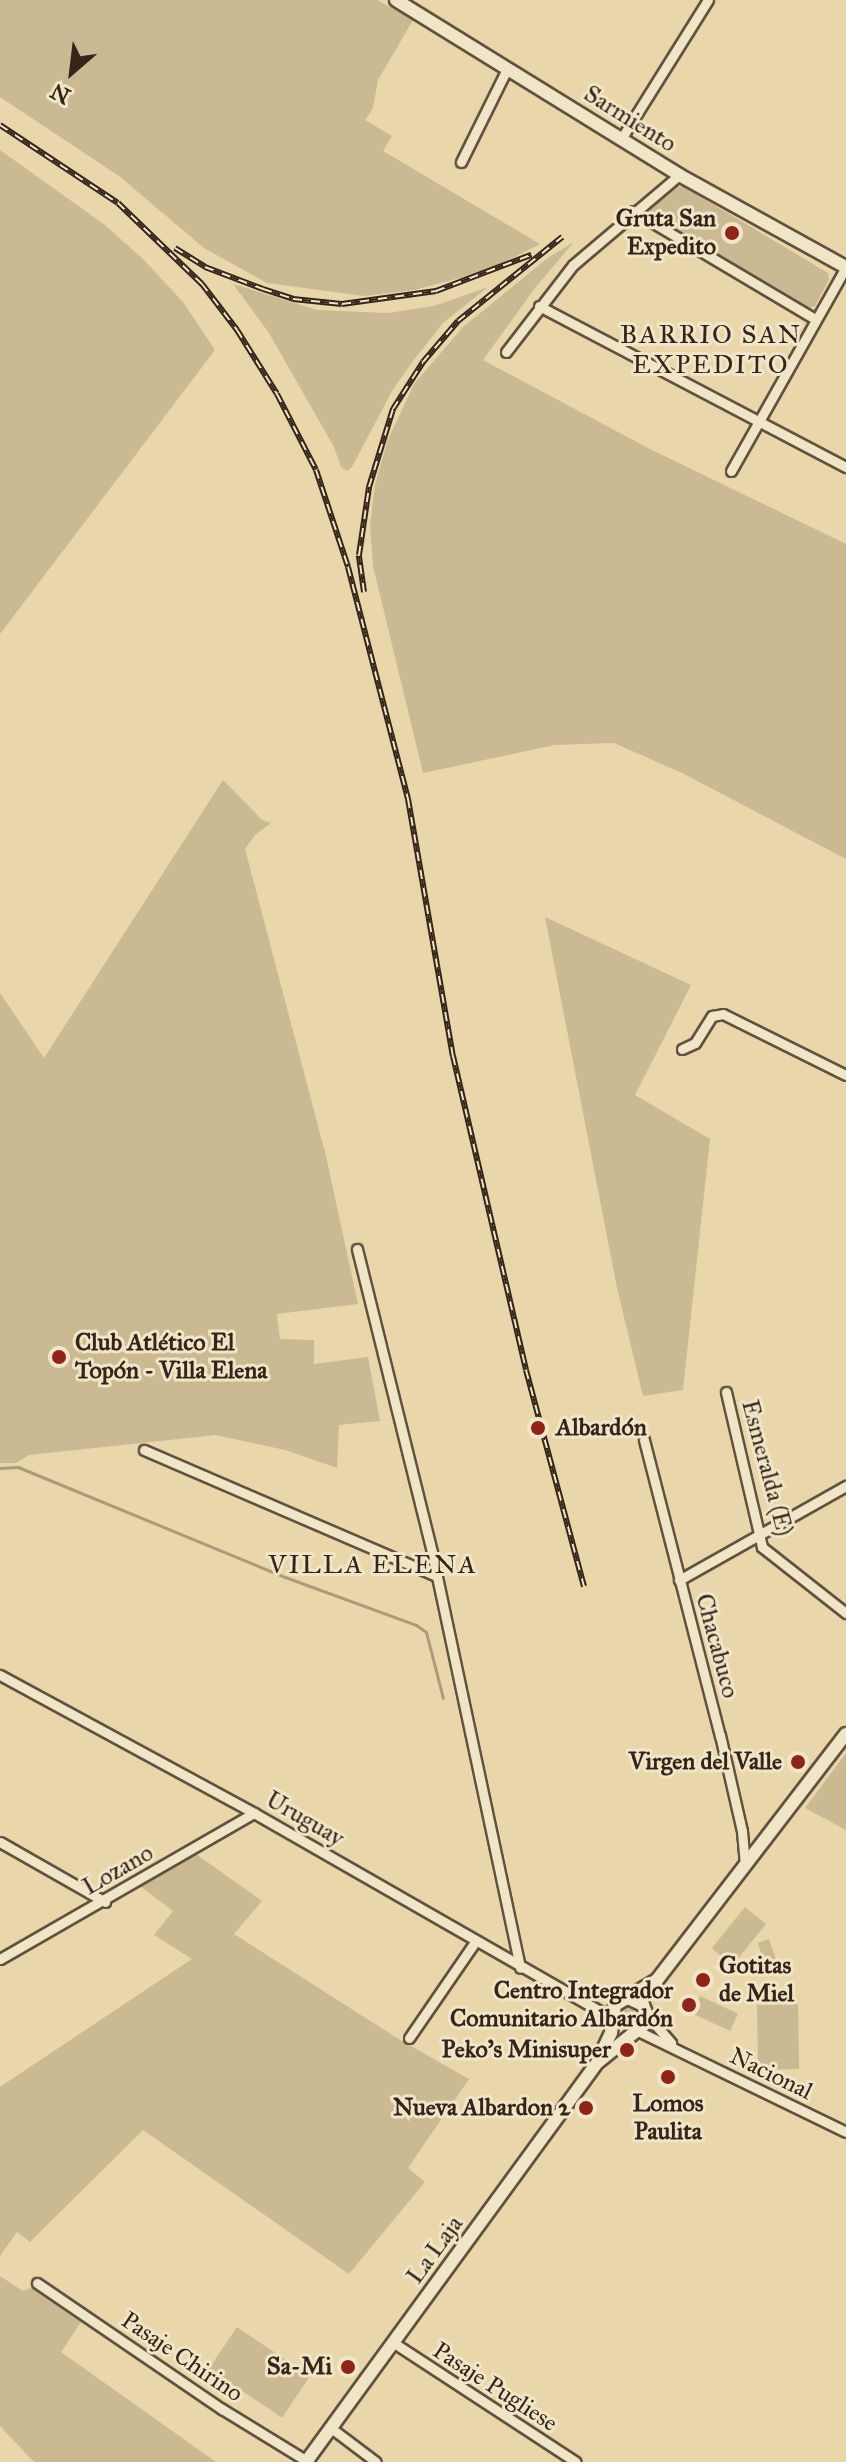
<!DOCTYPE html>
<meta charset="utf-8">
<style>
body{margin:0}
#map{position:relative;width:846px;height:2462px;overflow:hidden;background:#e9d7ab;font-family:"IM FELL Great Primer",serif}
div>[style]{position:absolute}
.green>*{inset:0;background:#cab992;transform-origin:0 0}
.round{border-radius:50%}
.stream>*{height:3px;margin:-1.5px;padding:0 1.5px;transform-origin:1.5px;border-radius:1.5px;background:#ac9a79}
.roads{filter:drop-shadow(2px 0 #62513e) drop-shadow(-2px 0 #62513e) drop-shadow(0 2px #62513e) drop-shadow(0 -2px #62513e)}
.minor>*{height:9px;margin:-4.5px;padding:0 4.5px;transform-origin:4.5px;border-radius:4.5px;background:#f1e5c8}
.secondary>*{height:12px;margin:-6px;padding:0 6px;transform-origin:6px;border-radius:6px;background:#f1e5c8}
.rail>*{height:6px;margin-top:-3px;transform-origin:0;background:repeating-linear-gradient(90deg,#f1e5c8 0 9px,#352419 0 18px);box-sizing:border-box;border-block:2px solid #352419}
.dots>*{width:22px;height:22px;translate:-50% -50%;box-sizing:border-box;border:4px solid #f1e5c8;border-radius:50%}
span{translate:-50% -50%;white-space:nowrap;text-align:center;line-height:1.15;-webkit-text-stroke:6px #f1e5c8;paint-order:stroke}
.street-label{font-size:24px;color:#352419}
.poi-label{font-size:24px;color:#352419;font-weight:700}
.right{translate:-100% -50%;text-align:right}
.left{translate:0 -50%;text-align:left}
.neighbourhood-label{font-size:26px;color:#352419;letter-spacing:2px}
.north{position:absolute;left:32px;top:32px;width:80px;height:80px;-webkit-text-stroke:6px #f1e5c8;paint-order:stroke;rotate:208deg;font-size:22px;font-weight:700;line-height:32px;text-align:center;color:#352419}
.north::after{content:'';display:block;margin:auto;width:28px;height:36px;background:#352419;clip-path:polygon(50% 0,100% 100%,50% 72%,0 100%)}
</style>
<div id="map">
<div class="green">
<div style="clip-path:polygon(0 0,377px 0,413px 20px,378px 80px,373px 108px,365px 120px,392px 136px,383px 151px,540px 244px,487px 271px,414px 290px,364px 296px,267px 283px,204px 248px,119px 176px,0 97px)"></div>
<div style="clip-path:polygon(0 150px,105px 225px,143px 259px,183px 302px,215px 350px,0 634px)"></div>
<div style="clip-path:polygon(677px 187px,684px 187px,828px 273px,829px 280px,815px 306px,806px 309px,648px 216px,648px 212px)"></div>
<div style="clip-path:polygon(574px 242px,535px 288px,483px 360px,648px 448px,846px 544px,846px 859px,682px 773px,614px 743px,555px 745px,423px 773px,373px 566px,370px 526px,375px 485px,387px 442px,414px 384px,463px 327px,549px 257px)"></div>
<div style="clip-path:polygon(233px 284px,317px 310px,388px 313px,434px 306px,488px 287px,443px 323px,413px 361px,392px 391px,352px 467px,347px 471px,341px 467px,334px 447px,269px 333px)"></div>
<div style="clip-path:polygon(223px 780px,262px 820px,271px 823px,255px 835px,245px 849px,326px 1156px,358px 1304px,277px 1314px,280px 1339px,314px 1340px,314px 1364px,368px 1357px,380px 1421px,339px 1425px,337px 1468px,285px 1450px,216px 1435px,29px 1455px,16px 1463px,0 1463px,0 993px,44px 1058px)"></div>
<div style="clip-path:polygon(545px 917px,691px 985px,635px 1095px,710px 1139px,683px 1390px,643px 1396px,617px 1288px)"></div>
<div style="clip-path:polygon(846px 1753px,846px 1830px,805px 1808px)"></div>
<div style="clip-path:polygon(196px 1854px,262px 1901px,234px 1934px,397px 2038px,469px 2079px,408px 2168px,425px 2182px,349px 2274px,143px 2130px,30px 2242px,17px 2232px,0 2256px,0 2087px,192px 1959px,154px 1935px,173px 1911px,140px 1886px)"></div>
<div style="left:745px;top:1907px;width:27px;height:53px;rotate:39deg"></div>
<div style="left:769px;top:1939px;width:24px;height:12px;rotate:71deg"></div>
<div style="left:700px;top:1996px;width:42px;height:19px;rotate:25deg"></div>
<div style="left:798px;top:2004px;width:65px;height:41px;rotate:89deg"></div>
<div class="round" style="left:616px;top:2005px;width:24px;height:24px"></div>
<div style="clip-path:polygon(0 2276px,23px 2291px,31px 2288px,81px 2322px,61px 2352px,216px 2462px,34px 2462px,0 2426px)"></div>
<div style="left:237px;top:2327px;width:88px;height:50px;rotate:34deg"></div>
</div>
<div class="stream">
<div style="left:0;top:1468px;width:18px;rotate:-3deg"></div>
<div style="left:18px;top:1467px;width:289px;rotate:22.4deg"></div>
<div style="left:285px;top:1577px;width:140px;rotate:20.1deg"></div>
<div style="left:416px;top:1625px;width:12px;rotate:35deg"></div>
<div style="left:426px;top:1632px;width:68px;rotate:75.6deg"></div>
</div>
<div class="roads">
<div class="minor">
<div style="left:621px;top:139px;width:164px;rotate:-58deg"></div>
<div style="left:461px;top:162px;width:104px;rotate:-63.7deg"></div>
<div style="left:633px;top:211px;width:212px;rotate:30.7deg"></div>
<div style="left:539px;top:306px;width:347px;rotate:27.7deg"></div>
<div style="left:506px;top:352px;width:110px;rotate:-52.4deg"></div>
<div style="left:573px;top:265px;width:139px;rotate:-40.3deg"></div>
<div style="left:731px;top:471px;width:234px;rotate:-60.6deg"></div>
<div style="left:682px;top:1049px;width:14px;rotate:-25deg"></div>
<div style="left:695px;top:1043px;width:32px;rotate:-58deg"></div>
<div style="left:712px;top:1016px;width:11px;rotate:-10deg"></div>
<div style="left:723px;top:1014px;width:137px;rotate:26.4deg"></div>
<div style="left:357px;top:1249px;width:313px;rotate:76.1deg"></div>
<div style="left:432px;top:1553px;width:424px;rotate:78deg"></div>
<div style="left:726px;top:1392px;width:159px;rotate:76.9deg"></div>
<div style="left:762px;top:1547px;width:107px;rotate:38.2deg"></div>
<div style="left:644px;top:1440px;width:305px;rotate:75.6deg"></div>
<div style="left:720px;top:1735px;width:98px;rotate:77.1deg"></div>
<div style="left:742px;top:1831px;width:32px;rotate:85deg"></div>
<div style="left:144px;top:1450px;width:318px;rotate:23.3deg"></div>
<div style="left:679px;top:1580px;width:192px;rotate:-29.4deg"></div>
<div style="left:0;top:1675px;width:289px;rotate:28.5deg"></div>
<div style="left:254px;top:1813px;width:413px;rotate:29.8deg"></div>
<div style="left:0;top:1842px;width:121px;rotate:29.7deg"></div>
<div style="left:0;top:1959px;width:293px;rotate:-29.9deg"></div>
<div style="left:647px;top:2015px;width:37px;rotate:49deg"></div>
<div style="left:638px;top:2031px;width:231px;rotate:25.9deg"></div>
<div style="left:409px;top:2038px;width:116px;rotate:-55.5deg"></div>
<div style="left:37px;top:2283px;width:224px;rotate:34.3deg"></div>
<div style="left:222px;top:2409px;width:100px;rotate:31.5deg"></div>
<div style="left:394px;top:2343px;width:217px;rotate:33.2deg"></div>
<div style="left:331px;top:2428px;width:56px;rotate:37.1deg"></div>
</div>
<div class="secondary">
<div style="left:396px;top:0;width:333px;rotate:31.7deg"></div>
<div style="left:679px;top:175px;width:191px;rotate:28.9deg"></div>
<div style="left:602px;top:2052px;width:21px;rotate:-65deg"></div>
<div style="left:611px;top:2033px;width:28px;rotate:-82deg"></div>
<div style="left:615px;top:2005px;width:49px;rotate:-30.8deg"></div>
<div style="left:657px;top:1980px;width:310px;rotate:-52.5deg"></div>
<div style="left:306px;top:2462px;width:495px;rotate:-53.9deg"></div>
<div style="left:598px;top:2062px;width:60px;rotate:-39deg"></div>
<div style="left:645px;top:2024px;width:9px;rotate:-77deg"></div>
<div style="left:647px;top:2015px;width:11px;rotate:-112deg"></div>
<div style="left:643px;top:2005px;width:14px;rotate:-155deg"></div>
</div>
</div>
<div class="rail">
<div style="left:0;top:125px;width:141px;rotate:33.5deg"></div>
<div style="left:118px;top:203px;width:117px;rotate:44deg"></div>
<div style="left:202px;top:284px;width:58px;rotate:52.7deg"></div>
<div style="left:237px;top:330px;width:75px;rotate:58deg"></div>
<div style="left:277px;top:394px;width:85px;rotate:62.8deg"></div>
<div style="left:316px;top:470px;width:102px;rotate:71.7deg"></div>
<div style="left:348px;top:567px;width:240px;rotate:75.5deg"></div>
<div style="left:408px;top:799px;width:261px;rotate:80.1deg"></div>
<div style="left:453px;top:1056px;width:322px;rotate:76.9deg"></div>
<div style="left:526px;top:1370px;width:224px;rotate:75deg"></div>
<div style="left:175px;top:248px;width:36px;rotate:32deg"></div>
<div style="left:205px;top:267px;width:62px;rotate:20.8deg"></div>
<div style="left:263px;top:289px;width:32px;rotate:18deg"></div>
<div style="left:293px;top:299px;width:49px;rotate:5.8deg"></div>
<div style="left:342px;top:304px;width:95px;rotate:-7.9deg"></div>
<div style="left:436px;top:291px;width:102px;rotate:-20.8deg"></div>
<div style="left:364px;top:592px;width:37px;rotate:-98deg"></div>
<div style="left:359px;top:555px;width:69px;rotate:-81.6deg"></div>
<div style="left:369px;top:487px;width:82px;rotate:-72.9deg"></div>
<div style="left:393px;top:409px;width:56px;rotate:-57.4deg"></div>
<div style="left:423px;top:362px;width:54px;rotate:-49.5deg"></div>
<div style="left:458px;top:321px;width:134px;rotate:-38.9deg"></div>
</div>
<div class="dots">
<div style="left:732px;top:233px;background:#8f2418"></div>
<div style="left:59px;top:1357px;background:#8f2418"></div>
<div style="left:538px;top:1428px;background:#8f2418"></div>
<div style="left:798px;top:1762px;background:#8f2418"></div>
<div style="left:703px;top:1980px;background:#8f2418"></div>
<div style="left:689px;top:2005px;background:#8f2418"></div>
<div style="left:627px;top:2050px;background:#8f2418"></div>
<div style="left:668px;top:2077px;background:#8f2418"></div>
<div style="left:586px;top:2108px;background:#8f2418"></div>
<div style="left:348px;top:2367px;background:#8f2418"></div>
</div>
<div class="street-label">
<span style="left:630px;top:119px;rotate:32deg">Sarmiento</span>
<span style="left:767px;top:1468px;rotate:75deg">Esmeralda (E)</span>
<span style="left:717px;top:1646px;rotate:75deg">Chacabuco</span>
<span style="left:305px;top:1819px;rotate:30deg">Uruguay</span>
<span style="left:118px;top:1870px;rotate:-30deg">Lozano</span>
<span style="left:771px;top:2074px;rotate:26deg">Nacional</span>
<span style="left:435px;top:2250px;rotate:-54deg">La Laja</span>
<span style="left:182px;top:2357px;rotate:34deg">Pasaje Chirino</span>
<span style="left:495px;top:2387px;rotate:33deg">Pasaje Pugliese</span>
</div>
<div class="poi-label">
<span class="right" style="left:716px;top:233px">Gruta San<br>Expedito</span>
<span class="left" style="left:75px;top:1357px">Club Atlético El<br>Topón - Villa Elena</span>
<span class="left" style="left:556px;top:1428px">Albardón</span>
<span class="right" style="left:782px;top:1762px">Virgen del Valle</span>
<span class="left" style="left:719px;top:1980px">Gotitas<br>de Miel</span>
<span class="right" style="left:673px;top:2005px">Centro Integrador<br>Comunitario Albardón</span>
<span class="right" style="left:611px;top:2050px">Peko's Minisuper</span>
<span style="left:668px;top:2118px">Lomos<br>Paulita</span>
<span class="right" style="left:570px;top:2108px">Nueva Albardon 2</span>
<span class="right" style="left:332px;top:2367px">Sa-Mi</span>
</div>
<div class="neighbourhood-label">
<span style="left:711px;top:350px">BARRIO SAN<br>EXPEDITO</span>
<span style="left:373px;top:1565px">VILLA ELENA</span>
</div>
<div class="north">N</div>
</div>
